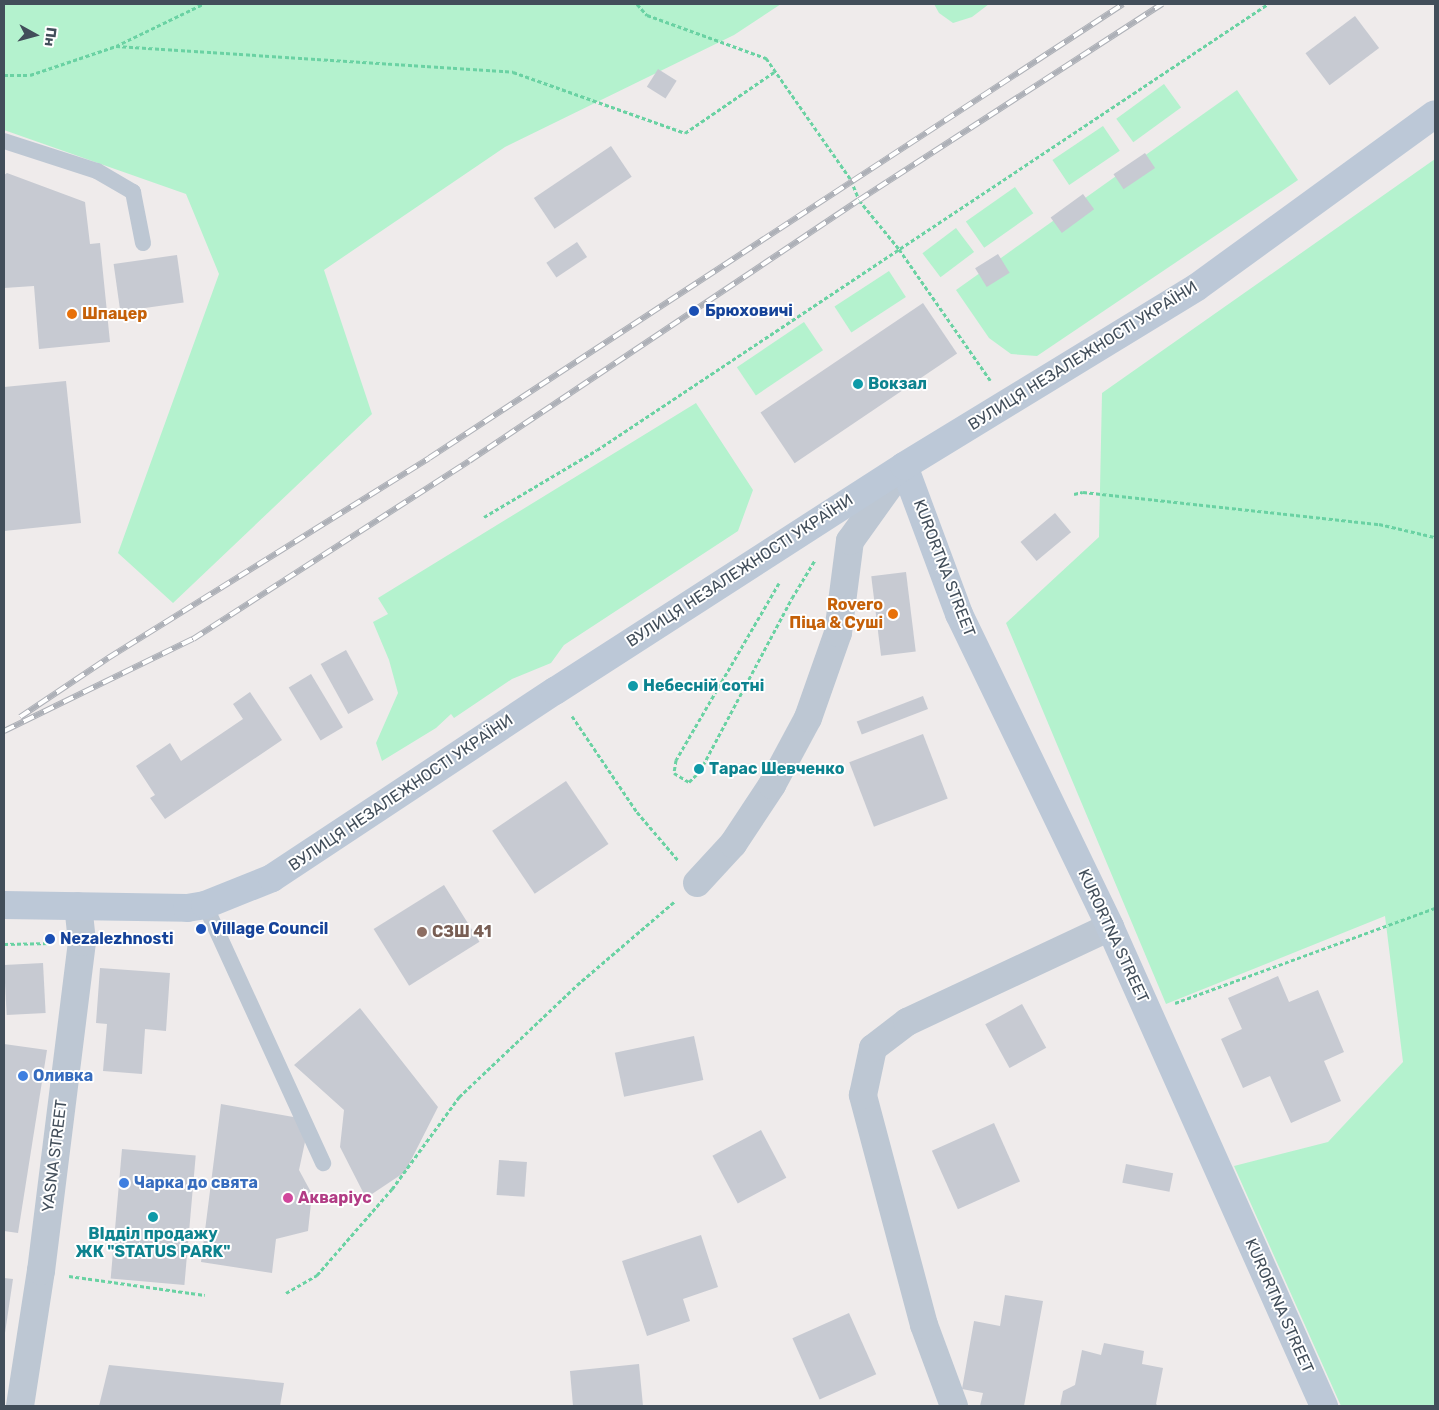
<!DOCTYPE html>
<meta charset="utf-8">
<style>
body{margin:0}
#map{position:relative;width:1439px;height:1410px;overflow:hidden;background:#efebeb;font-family:Rubik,sans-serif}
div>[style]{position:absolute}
.green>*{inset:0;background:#b4f2ce;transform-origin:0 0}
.building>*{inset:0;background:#c7cad2;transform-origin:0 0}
.path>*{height:3px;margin-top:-1.5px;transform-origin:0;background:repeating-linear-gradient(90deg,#6ad2a3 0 4px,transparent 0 6.5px)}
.lane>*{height:16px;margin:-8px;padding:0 8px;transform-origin:8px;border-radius:8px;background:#bdc7d3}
.street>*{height:28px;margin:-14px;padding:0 14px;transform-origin:14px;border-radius:14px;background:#bdc7d3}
.secondary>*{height:28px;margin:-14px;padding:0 14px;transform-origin:14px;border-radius:14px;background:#bcc8d7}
.rail>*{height:5.5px;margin-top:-2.75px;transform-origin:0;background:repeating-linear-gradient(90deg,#fff 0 11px,#adb0b7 0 22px);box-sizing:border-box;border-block:1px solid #adb0b7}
.dots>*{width:14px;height:14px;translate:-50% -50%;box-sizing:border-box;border:2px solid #fff;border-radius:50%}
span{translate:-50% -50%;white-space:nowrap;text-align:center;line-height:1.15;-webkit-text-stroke:4px #fff;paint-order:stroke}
.transit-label{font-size:16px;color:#164399;font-weight:700}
.left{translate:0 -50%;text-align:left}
.food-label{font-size:16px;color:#c56008;font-weight:700}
.right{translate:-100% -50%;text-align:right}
.street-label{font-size:16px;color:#424e5a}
.culture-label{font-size:16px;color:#0d838f;font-weight:700}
.education-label{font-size:16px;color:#785e54;font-weight:700}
.shop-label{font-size:16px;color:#366cbe;font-weight:700}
.hotel-label{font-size:16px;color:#b23c85;font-weight:700}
.frame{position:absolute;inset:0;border:5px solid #424e5a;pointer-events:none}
.north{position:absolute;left:10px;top:10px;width:50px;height:50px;-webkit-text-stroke:4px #fff;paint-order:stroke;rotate:97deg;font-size:14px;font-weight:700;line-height:20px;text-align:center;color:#424e5a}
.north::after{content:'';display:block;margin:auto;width:18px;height:22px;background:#424e5a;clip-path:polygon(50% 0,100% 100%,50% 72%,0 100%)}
</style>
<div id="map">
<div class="green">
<div style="clip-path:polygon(4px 4px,781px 4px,734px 35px,505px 147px,324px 270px,372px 414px,173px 603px,118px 553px,219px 274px,186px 194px,4px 130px)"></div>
<div style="clip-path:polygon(934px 4px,989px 4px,972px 17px,953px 23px,939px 13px)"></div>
<div style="left:1164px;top:84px;width:29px;height:59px;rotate:54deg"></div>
<div style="clip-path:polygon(1237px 90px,1298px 180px,1037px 356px,1011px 354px,989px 338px,956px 290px)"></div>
<div style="left:1103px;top:126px;width:30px;height:61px;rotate:56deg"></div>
<div style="clip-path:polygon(1435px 159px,1435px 1406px,1341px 1406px,1234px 1166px,1328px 1142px,1403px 1062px,1385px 916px,1166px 1004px,1006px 623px,1099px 537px,1102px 393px)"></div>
<div style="left:1015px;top:187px;width:32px;height:60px;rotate:55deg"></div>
<div style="left:956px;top:228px;width:30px;height:42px;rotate:53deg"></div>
<div style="left:889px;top:271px;width:31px;height:65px;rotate:57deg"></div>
<div style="left:804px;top:322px;width:34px;height:81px;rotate:56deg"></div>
<div style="clip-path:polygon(696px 403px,753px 490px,738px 531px,564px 645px,551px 663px,512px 679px,454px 718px,451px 714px,436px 728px,382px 761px,376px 743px,398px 693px,389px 660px,373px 622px,388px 614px,378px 598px)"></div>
</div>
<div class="building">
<div style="left:1355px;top:16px;width:40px;height:62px;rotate:53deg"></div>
<div style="left:658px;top:69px;width:22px;height:21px;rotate:32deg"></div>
<div style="left:611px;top:146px;width:37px;height:93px;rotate:56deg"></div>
<div style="left:1145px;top:153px;width:18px;height:38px;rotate:56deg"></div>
<div style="clip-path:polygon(7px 173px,85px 202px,90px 244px,100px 243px,110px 342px,39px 349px,34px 286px,4px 288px,4px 175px)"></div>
<div style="left:1083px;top:194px;width:19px;height:40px;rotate:54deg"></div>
<div style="left:577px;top:242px;width:18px;height:37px;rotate:56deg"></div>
<div style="left:998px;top:254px;width:22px;height:27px;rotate:58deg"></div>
<div style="left:177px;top:255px;width:48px;height:64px;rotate:82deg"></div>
<div style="left:923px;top:303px;width:61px;height:196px;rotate:56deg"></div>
<div style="clip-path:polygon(66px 381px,81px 523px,4px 531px,4px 387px)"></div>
<div style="left:1055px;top:513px;width:25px;height:45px;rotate:50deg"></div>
<div style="left:906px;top:572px;width:80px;height:35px;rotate:83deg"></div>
<div style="left:346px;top:650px;width:57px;height:29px;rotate:61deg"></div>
<div style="left:311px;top:674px;width:62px;height:26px;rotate:59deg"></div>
<div style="clip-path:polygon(250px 692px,282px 740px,165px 819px,150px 798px,155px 795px,136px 766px,170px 743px,181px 761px,243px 719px,233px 704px)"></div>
<div style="left:923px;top:696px;width:14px;height:71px;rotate:69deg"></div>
<div style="left:923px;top:734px;width:69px;height:79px;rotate:69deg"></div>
<div style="left:566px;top:781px;width:76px;height:89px;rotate:56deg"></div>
<div style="left:444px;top:885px;width:67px;height:83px;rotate:58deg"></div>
<div style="left:43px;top:963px;width:50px;height:39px;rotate:87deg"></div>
<div style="clip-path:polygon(100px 968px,170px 973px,166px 1031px,145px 1029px,142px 1074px,103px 1071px,107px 1024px,96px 1023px)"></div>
<div style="clip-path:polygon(1278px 976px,1289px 1002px,1318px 990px,1344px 1052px,1324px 1061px,1341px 1101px,1291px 1123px,1270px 1076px,1243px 1088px,1221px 1039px,1242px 1029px,1228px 998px)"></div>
<div style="left:1022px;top:1004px;width:50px;height:42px;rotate:61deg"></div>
<div style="clip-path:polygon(360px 1008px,438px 1107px,405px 1172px,366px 1198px,340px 1147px,344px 1110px,294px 1065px)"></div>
<div style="left:694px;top:1036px;width:45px;height:81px;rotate:78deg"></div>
<div style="clip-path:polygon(4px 1044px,47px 1050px,18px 1233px,4px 1231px)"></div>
<div style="clip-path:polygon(221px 1104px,299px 1118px,305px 1142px,299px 1170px,312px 1194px,308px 1231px,276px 1239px,272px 1273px,201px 1262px)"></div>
<div style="left:994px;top:1123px;width:64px;height:68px;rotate:66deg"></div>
<div style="left:761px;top:1130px;width:54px;height:55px;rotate:62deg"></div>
<div style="left:122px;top:1149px;width:74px;height:130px;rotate:5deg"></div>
<div style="left:499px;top:1160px;width:28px;height:35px;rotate:4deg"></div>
<div style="left:1126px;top:1164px;width:48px;height:19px;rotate:11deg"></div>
<div style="clip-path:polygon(701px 1235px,718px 1287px,683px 1299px,690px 1321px,647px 1336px,622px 1261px)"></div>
<div style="clip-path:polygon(4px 1278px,13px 1279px,5px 1333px,4px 1333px)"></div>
<div style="clip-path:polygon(1005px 1295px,1043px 1301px,1024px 1406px,980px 1406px,983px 1393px,962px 1389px,974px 1321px,1000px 1326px)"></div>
<div style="left:849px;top:1313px;width:67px;height:62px;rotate:66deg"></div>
<div style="clip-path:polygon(1104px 1343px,1144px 1351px,1142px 1364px,1163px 1368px,1156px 1404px,1158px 1406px,1060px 1406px,1063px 1391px,1075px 1385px,1082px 1350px,1101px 1355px)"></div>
<div style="clip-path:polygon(639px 1364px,643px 1406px,573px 1406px,570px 1371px)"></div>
<div style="clip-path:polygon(109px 1365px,284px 1383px,280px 1406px,99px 1406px)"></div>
</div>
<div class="path">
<div style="left:637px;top:4px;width:15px;rotate:48deg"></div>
<div style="left:647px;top:15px;width:127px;rotate:19.9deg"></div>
<div style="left:766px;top:58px;width:149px;rotate:55.1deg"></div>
<div style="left:851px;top:180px;width:22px;rotate:68deg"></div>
<div style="left:859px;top:200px;width:63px;rotate:50.8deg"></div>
<div style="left:899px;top:249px;width:160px;rotate:55.2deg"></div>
<div style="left:116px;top:46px;width:398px;rotate:3.7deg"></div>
<div style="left:513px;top:72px;width:182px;rotate:19.5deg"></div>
<div style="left:685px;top:133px;width:108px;rotate:-34.4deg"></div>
<div style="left:4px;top:75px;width:26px"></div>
<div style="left:30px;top:75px;width:91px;rotate:-18.6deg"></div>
<div style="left:116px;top:46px;width:97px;rotate:-25.8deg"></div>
<div style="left:1074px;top:494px;width:9px;rotate:-13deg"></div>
<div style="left:1083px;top:492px;width:298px;rotate:6.2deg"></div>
<div style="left:1379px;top:524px;width:57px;rotate:13.1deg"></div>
<div style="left:484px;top:517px;width:131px;rotate:-30.7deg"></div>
<div style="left:597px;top:450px;width:806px;rotate:-33.61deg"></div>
<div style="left:779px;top:583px;width:205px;rotate:120.2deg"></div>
<div style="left:676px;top:760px;width:13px;rotate:99deg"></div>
<div style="left:674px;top:773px;width:17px;rotate:31deg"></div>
<div style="left:689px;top:782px;width:16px;rotate:-45deg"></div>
<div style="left:700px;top:771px;width:196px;rotate:-62deg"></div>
<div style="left:792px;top:598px;width:44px;rotate:-58.8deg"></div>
<div style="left:572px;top:716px;width:116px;rotate:55.9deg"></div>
<div style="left:637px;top:812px;width:63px;rotate:49.5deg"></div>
<div style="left:112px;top:941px;width:18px;rotate:-6deg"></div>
<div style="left:4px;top:944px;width:49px;rotate:-1.2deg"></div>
<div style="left:1175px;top:1003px;width:277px;rotate:-20.1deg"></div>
<div style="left:69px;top:1276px;width:137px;rotate:8deg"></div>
<div style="left:286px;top:1293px;width:36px;rotate:-30deg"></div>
<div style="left:317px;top:1275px;width:114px;rotate:-48.9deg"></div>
<div style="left:392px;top:1189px;width:114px;rotate:-53.9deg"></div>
<div style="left:459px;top:1097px;width:163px;rotate:-43.5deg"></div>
<div style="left:577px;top:985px;width:129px;rotate:-40.6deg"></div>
</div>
<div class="lane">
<div style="left:4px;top:141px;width:98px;rotate:17.9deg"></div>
<div style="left:97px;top:171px;width:42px;rotate:30.3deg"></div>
<div style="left:133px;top:192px;width:52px;rotate:78.9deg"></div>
<div style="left:205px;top:905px;width:284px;rotate:65.4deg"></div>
</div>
<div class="street">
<div style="left:697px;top:883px;width:53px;rotate:-47.3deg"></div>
<div style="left:733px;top:844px;width:71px;rotate:-56.5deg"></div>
<div style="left:772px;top:785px;width:76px;rotate:-61.8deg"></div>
<div style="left:808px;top:718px;width:90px;rotate:-70.6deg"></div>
<div style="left:838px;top:633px;width:93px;rotate:-82.6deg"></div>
<div style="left:850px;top:541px;width:91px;rotate:-54.4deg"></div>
<div style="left:20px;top:1406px;width:137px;rotate:-81.2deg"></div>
<div style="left:41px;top:1271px;width:332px;rotate:-82.9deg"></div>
<div style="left:82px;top:942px;width:36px;rotate:-96deg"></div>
<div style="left:954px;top:1406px;width:86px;rotate:-110.3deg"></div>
<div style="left:924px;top:1325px;width:238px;rotate:-104.9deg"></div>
<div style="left:863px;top:1095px;width:48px;rotate:-78deg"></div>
<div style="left:873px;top:1048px;width:43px;rotate:-37.4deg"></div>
<div style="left:907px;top:1022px;width:224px;rotate:-25.1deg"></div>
</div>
<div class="secondary">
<div style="left:904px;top:466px;width:158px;rotate:69.6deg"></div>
<div style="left:959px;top:614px;width:348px;rotate:64.2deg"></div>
<div style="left:1110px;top:927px;width:525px;rotate:65.93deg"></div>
<div style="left:4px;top:905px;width:183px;rotate:0.9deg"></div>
<div style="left:187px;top:908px;width:18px;rotate:-9deg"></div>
<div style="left:205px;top:905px;width:72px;rotate:-21.9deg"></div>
<div style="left:272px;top:878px;width:339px;rotate:-33.5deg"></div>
<div style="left:555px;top:691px;width:415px;rotate:-32.8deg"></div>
<div style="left:904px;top:466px;width:343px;rotate:-31.4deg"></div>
<div style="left:1197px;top:287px;width:294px;rotate:-36deg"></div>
</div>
<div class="rail">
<div style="left:20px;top:717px;width:106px;rotate:-33.8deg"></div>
<div style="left:108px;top:658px;width:378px;rotate:-31.9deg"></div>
<div style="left:429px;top:458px;width:829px;rotate:-33.19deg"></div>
<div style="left:4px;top:731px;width:210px;rotate:-26deg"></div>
<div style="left:193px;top:639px;width:328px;rotate:-32.8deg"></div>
<div style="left:469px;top:461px;width:469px;rotate:-33.8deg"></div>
<div style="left:859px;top:200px;width:361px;rotate:-32.9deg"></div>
</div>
<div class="dots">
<div style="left:694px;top:311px;background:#1a4fb4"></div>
<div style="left:72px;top:314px;background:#e8710a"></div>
<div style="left:858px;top:384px;background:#0f9aa8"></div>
<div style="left:893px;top:614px;background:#e8710a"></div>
<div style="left:633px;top:686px;background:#0f9aa8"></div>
<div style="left:699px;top:769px;background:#0f9aa8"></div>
<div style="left:201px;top:929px;background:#1a4fb4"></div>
<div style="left:422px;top:932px;background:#8d6e63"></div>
<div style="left:50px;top:939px;background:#1a4fb4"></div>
<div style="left:23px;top:1076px;background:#3f7fe0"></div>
<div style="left:124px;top:1183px;background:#3f7fe0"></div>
<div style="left:288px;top:1198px;background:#d1479c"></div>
<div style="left:153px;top:1217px;background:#0f9aa8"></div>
</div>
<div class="transit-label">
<span class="left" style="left:705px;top:311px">Брюховичі</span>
<span class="left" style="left:211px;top:929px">Village Council</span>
<span class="left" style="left:60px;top:939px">Nezalezhnosti</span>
</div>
<div class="food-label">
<span class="left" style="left:82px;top:314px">Шпацер</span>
<span class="right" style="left:883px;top:614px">Rovero<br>Піца &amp; Суші</span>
</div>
<div class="street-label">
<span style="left:1083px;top:356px;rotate:-32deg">ВУЛИЦЯ НЕЗАЛЕЖНОСТІ УКРАЇНИ</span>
<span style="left:944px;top:568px;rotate:69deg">KURORTNA STREET</span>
<span style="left:740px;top:571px;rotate:-33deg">ВУЛИЦЯ НЕЗАЛЕЖНОСТІ УКРАЇНИ</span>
<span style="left:401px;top:793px;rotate:-34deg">ВУЛИЦЯ НЕЗАЛЕЖНОСТІ УКРАЇНИ</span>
<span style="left:1113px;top:936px;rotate:65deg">KURORTNA STREET</span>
<span style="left:55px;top:1156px;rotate:-83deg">YASNA STREET</span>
<span style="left:1279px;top:1306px;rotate:66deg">KURORTNA STREET</span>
</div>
<div class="culture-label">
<span class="left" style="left:868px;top:384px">Вокзал</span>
<span class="left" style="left:643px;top:686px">Небесній сотні</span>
<span class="left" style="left:709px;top:769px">Тарас Шевченко</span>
<span style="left:153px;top:1243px">ВІдділ продажу<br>ЖК "STATUS PARK"</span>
</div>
<div class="education-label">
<span class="left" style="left:432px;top:932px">СЗШ 41</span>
</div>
<div class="shop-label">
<span class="left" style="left:33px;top:1076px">Оливка</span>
<span class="left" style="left:134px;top:1183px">Чарка до свята</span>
</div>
<div class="hotel-label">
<span class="left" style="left:298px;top:1198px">Акваріус</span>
</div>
<div class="frame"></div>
<div class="north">Пн</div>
</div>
